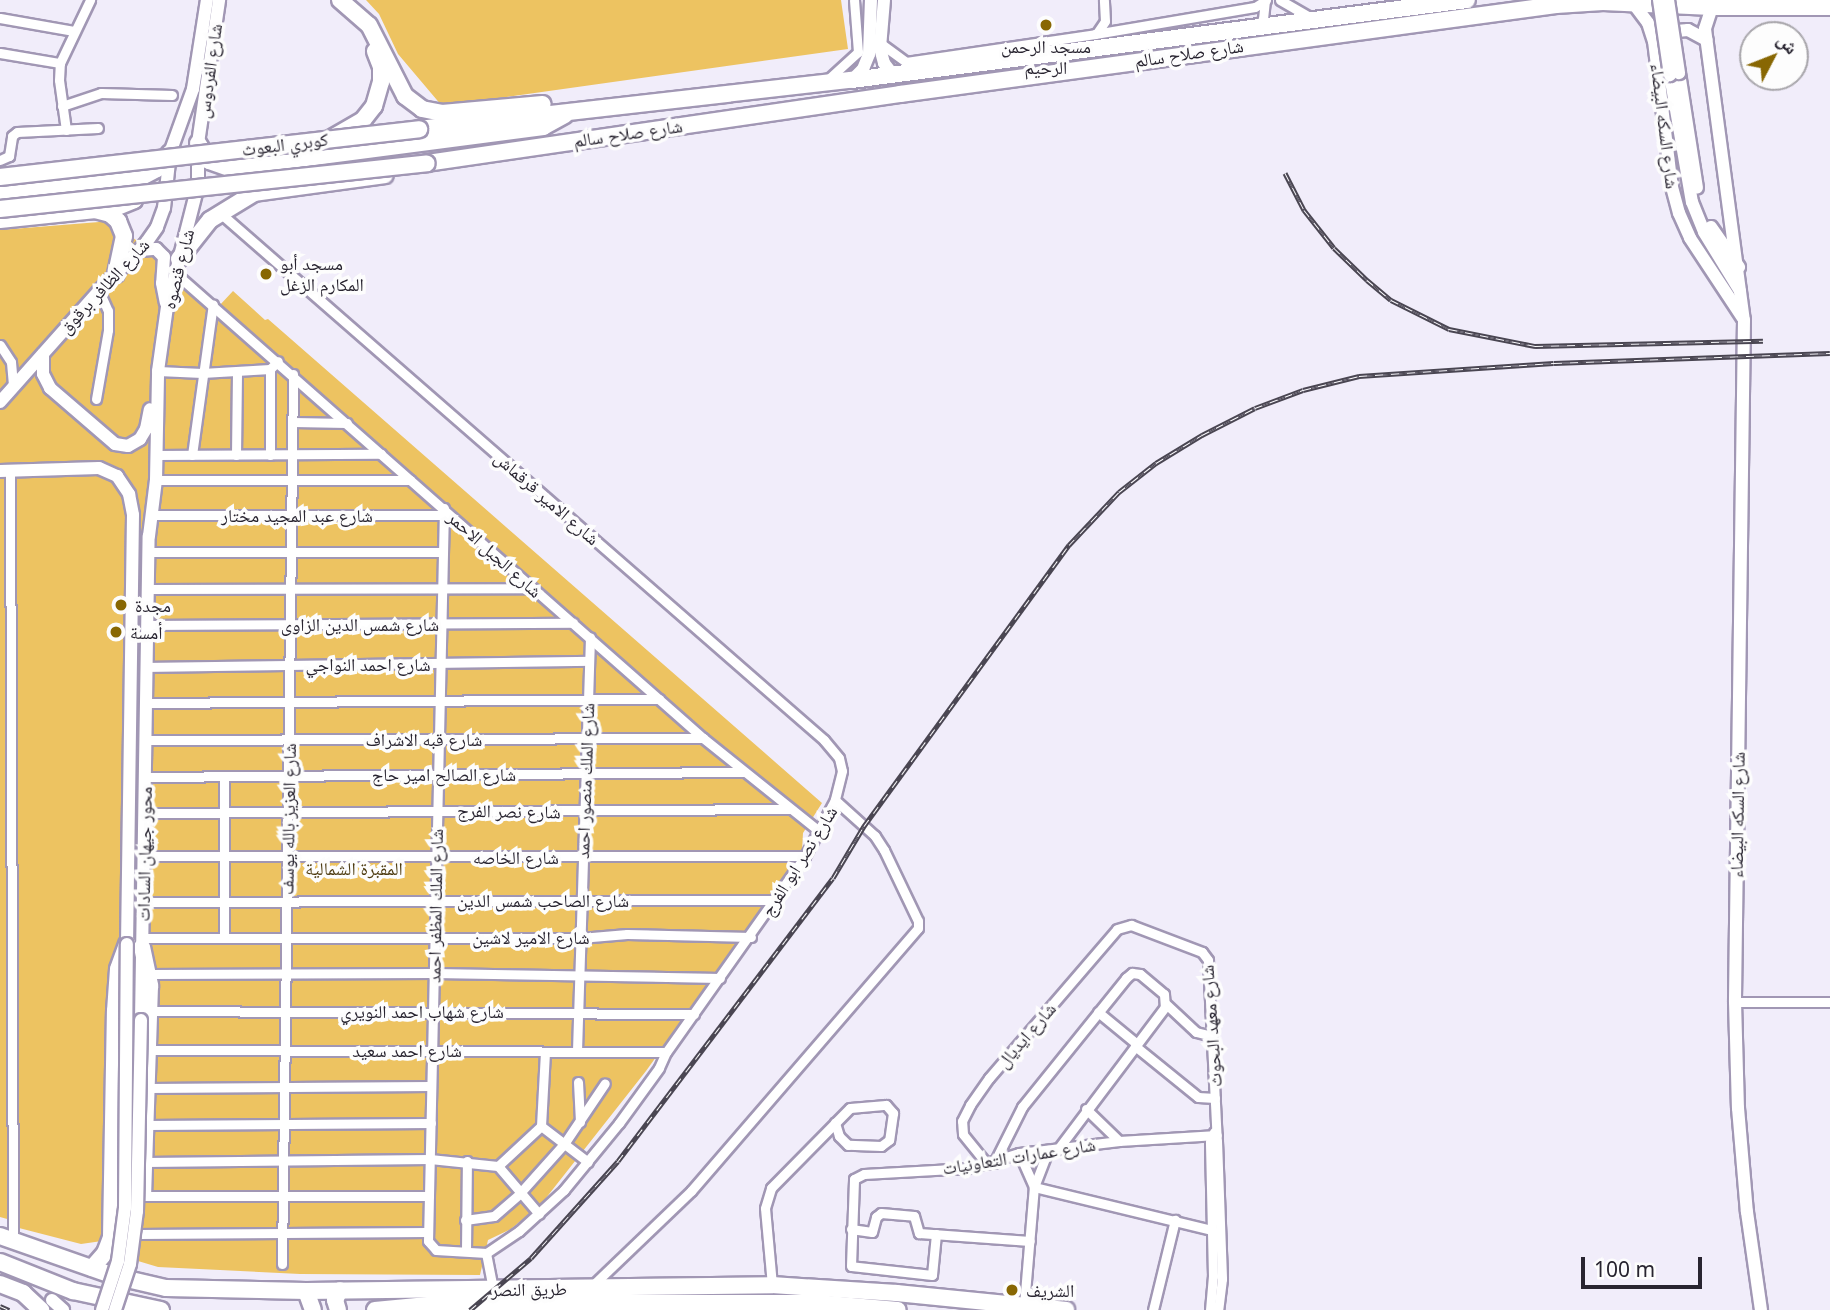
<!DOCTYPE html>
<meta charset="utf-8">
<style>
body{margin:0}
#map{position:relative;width:1830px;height:1310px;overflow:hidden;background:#f1edfa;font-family:"Noto Sans","Noto Naskh Arabic",sans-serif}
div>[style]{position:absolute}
.green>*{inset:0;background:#edc361}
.roads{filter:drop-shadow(2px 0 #a197b4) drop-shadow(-2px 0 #a197b4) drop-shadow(0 2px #a197b4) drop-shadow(0 -2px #a197b4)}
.street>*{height:9px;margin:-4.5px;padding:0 4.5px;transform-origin:4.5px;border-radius:4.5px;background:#fff}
.secondary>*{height:12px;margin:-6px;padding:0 6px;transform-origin:6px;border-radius:6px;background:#fff}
.highway>*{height:16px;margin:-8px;padding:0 8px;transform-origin:8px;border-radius:8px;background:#fff}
.rail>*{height:5px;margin-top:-2.5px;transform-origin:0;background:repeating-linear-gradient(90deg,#fdfdfd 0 8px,#4a4652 0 16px);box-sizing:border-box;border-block:2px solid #4a4652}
.bridges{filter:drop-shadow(2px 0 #a197b4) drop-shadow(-2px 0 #a197b4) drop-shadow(0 2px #a197b4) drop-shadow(0 -2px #a197b4)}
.secondary-bridge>*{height:12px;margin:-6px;padding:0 6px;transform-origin:6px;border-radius:6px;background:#fff}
.highway-bridge>*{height:16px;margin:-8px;padding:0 8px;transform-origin:8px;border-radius:8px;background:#fff}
.dots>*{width:19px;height:19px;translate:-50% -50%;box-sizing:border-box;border:4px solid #fdfdfd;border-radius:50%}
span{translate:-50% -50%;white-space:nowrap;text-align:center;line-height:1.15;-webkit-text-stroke:7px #fdfdfd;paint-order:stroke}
.poi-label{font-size:18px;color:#282430}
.left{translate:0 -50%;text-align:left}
.street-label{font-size:18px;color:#282430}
.park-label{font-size:18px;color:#4d3b10}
.north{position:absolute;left:1739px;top:21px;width:70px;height:70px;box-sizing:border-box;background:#fdfdfd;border:2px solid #a8a6ab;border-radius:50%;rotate:48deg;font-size:19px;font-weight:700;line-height:28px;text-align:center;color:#282430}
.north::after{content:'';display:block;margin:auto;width:24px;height:32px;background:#886703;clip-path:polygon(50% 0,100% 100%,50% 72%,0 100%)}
.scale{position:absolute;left:1581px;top:1257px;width:121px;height:32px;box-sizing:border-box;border:4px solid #282430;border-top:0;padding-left:9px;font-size:21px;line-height:24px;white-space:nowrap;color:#282430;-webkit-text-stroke:5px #fdfdfd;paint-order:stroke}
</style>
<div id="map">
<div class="green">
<div style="clip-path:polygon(366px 0,841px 0,848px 49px,442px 106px,398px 54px,379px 14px)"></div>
<div style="clip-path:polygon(124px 220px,131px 227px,132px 237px,219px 306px,233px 291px,265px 320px,268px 319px,822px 803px,803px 833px,802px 851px,790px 871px,646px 1071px,542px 1203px,511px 1229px,488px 1240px,480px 1275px,300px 1274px,158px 1267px,138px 1261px,135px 1255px,102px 1241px,81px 1244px,19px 1228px,18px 1222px,0 1217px,0 230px)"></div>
</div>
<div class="roads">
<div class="street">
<div style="left:1280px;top:0;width:36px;rotate:30deg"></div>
<div style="left:0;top:18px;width:75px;rotate:10deg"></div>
<div style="left:1257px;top:28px;width:11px;rotate:-56deg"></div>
<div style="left:1263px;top:19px;width:18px;rotate:-84deg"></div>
<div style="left:1097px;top:33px;width:14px;rotate:-56deg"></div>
<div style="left:1105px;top:21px;width:21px;rotate:-93deg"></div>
<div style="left:880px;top:43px;width:32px;rotate:36deg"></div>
<div style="left:906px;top:62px;width:191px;rotate:-8.4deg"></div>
<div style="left:1095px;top:34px;width:162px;rotate:-9.6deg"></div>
<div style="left:1255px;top:7px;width:13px;rotate:-32deg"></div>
<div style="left:0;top:53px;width:61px;rotate:9.5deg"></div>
<div style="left:824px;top:83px;width:46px;rotate:-42.4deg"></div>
<div style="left:858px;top:52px;width:52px;rotate:-94.4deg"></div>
<div style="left:62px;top:106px;width:41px;rotate:-18.4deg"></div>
<div style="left:101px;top:93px;width:71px;rotate:1.6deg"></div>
<div style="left:66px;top:130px;width:50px;rotate:-98deg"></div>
<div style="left:59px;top:80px;width:17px;rotate:-87deg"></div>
<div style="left:60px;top:63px;width:70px;rotate:-64.5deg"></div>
<div style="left:0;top:160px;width:10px;rotate:-24deg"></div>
<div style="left:9px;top:156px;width:20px;rotate:-81deg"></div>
<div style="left:12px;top:136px;width:6px;rotate:-39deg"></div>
<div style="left:17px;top:132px;width:81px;rotate:-2.8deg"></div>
<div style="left:219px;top:212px;width:803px;rotate:41.11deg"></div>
<div style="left:824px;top:740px;width:23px;rotate:50deg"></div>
<div style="left:839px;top:758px;width:13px;rotate:77deg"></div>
<div style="left:842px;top:771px;width:30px;rotate:104deg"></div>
<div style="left:835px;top:800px;width:64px;rotate:118.2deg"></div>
<div style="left:805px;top:856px;width:240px;rotate:125.3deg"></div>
<div style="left:666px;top:1052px;width:17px;rotate:114deg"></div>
<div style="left:659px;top:1068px;width:68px;rotate:126deg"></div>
<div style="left:619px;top:1123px;width:87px;rotate:129.4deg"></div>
<div style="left:564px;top:1190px;width:61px;rotate:137.7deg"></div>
<div style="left:519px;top:1231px;width:40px;rotate:146deg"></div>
<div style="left:486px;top:1253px;width:38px;rotate:79deg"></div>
<div style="left:175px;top:273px;width:704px;rotate:41.37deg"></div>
<div style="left:703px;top:738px;width:149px;rotate:38.7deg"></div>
<div style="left:0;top:345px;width:20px;rotate:57deg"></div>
<div style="left:11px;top:362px;width:25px;rotate:85deg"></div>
<div style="left:270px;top:369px;width:86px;rotate:90deg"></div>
<div style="left:158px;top:371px;width:44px;rotate:2.6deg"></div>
<div style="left:202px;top:373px;width:68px;rotate:-3.4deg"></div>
<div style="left:270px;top:369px;width:11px;rotate:-45deg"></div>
<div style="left:96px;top:399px;width:70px;rotate:-80.1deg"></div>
<div style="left:108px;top:330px;width:19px;rotate:-90deg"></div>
<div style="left:108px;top:311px;width:22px;rotate:-114deg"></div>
<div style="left:293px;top:422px;width:54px;rotate:1.1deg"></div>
<div style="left:156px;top:455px;width:225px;rotate:-0.3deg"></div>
<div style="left:192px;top:455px;width:152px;rotate:-82.1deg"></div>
<div style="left:236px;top:455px;width:84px;rotate:-89.3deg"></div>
<div style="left:10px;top:471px;width:770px;rotate:89.78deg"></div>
<div style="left:156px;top:480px;width:254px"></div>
<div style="left:444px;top:508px;width:733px;rotate:91.25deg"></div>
<div style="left:428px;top:1241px;width:12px;rotate:48deg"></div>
<div style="left:436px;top:1250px;width:50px;rotate:3.4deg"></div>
<div style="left:151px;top:515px;width:293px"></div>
<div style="left:148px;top:552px;width:295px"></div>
<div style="left:148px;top:589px;width:385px;rotate:-0.1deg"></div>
<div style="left:147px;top:625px;width:426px;rotate:-0.3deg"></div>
<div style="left:147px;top:667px;width:442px;rotate:-0.8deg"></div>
<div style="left:146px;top:703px;width:513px;rotate:-0.45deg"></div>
<div style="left:146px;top:740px;width:557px;rotate:-0.21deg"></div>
<div style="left:145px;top:777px;width:599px;rotate:-0.48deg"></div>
<div style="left:144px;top:813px;width:646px;rotate:-0.35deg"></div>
<div style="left:144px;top:856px;width:661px"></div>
<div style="left:143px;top:902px;width:633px;rotate:-0.18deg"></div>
<div style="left:142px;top:938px;width:438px"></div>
<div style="left:580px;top:938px;width:47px;rotate:-4.9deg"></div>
<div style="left:627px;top:934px;width:124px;rotate:1.4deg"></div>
<div style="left:224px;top:938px;width:162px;rotate:-90deg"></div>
<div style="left:149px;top:974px;width:285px;rotate:-0.2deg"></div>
<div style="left:434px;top:973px;width:286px;rotate:1deg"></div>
<div style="left:1735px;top:1002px;width:95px"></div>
<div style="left:1166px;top:1004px;width:41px;rotate:43deg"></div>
<div style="left:1196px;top:1032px;width:16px;rotate:14deg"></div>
<div style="left:149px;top:1011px;width:545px;rotate:0.32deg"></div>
<div style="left:1098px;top:1012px;width:50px;rotate:39.4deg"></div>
<div style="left:1135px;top:1046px;width:81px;rotate:39deg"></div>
<div style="left:1198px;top:1097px;width:17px;rotate:3deg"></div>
<div style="left:149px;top:1050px;width:517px;rotate:0.22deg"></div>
<div style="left:577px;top:1051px;width:414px;rotate:-88.2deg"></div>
<div style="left:578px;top:1082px;width:40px;rotate:87.1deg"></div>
<div style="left:148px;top:1088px;width:283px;rotate:-0.4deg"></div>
<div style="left:1086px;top:1109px;width:46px;rotate:44.1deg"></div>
<div style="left:147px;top:1125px;width:284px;rotate:-0.4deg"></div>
<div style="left:541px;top:1126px;width:59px;rotate:37.5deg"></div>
<div style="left:1019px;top:1153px;width:37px;rotate:66deg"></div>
<div style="left:145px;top:1162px;width:285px;rotate:-0.6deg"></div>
<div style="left:430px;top:1159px;width:68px;rotate:5.9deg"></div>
<div style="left:498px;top:1166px;width:59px;rotate:-42.9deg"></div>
<div style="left:541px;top:1126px;width:74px;rotate:-86.9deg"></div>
<div style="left:994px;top:1163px;width:63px;rotate:-63.4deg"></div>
<div style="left:1022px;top:1107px;width:166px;rotate:-51.1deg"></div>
<div style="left:1126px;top:978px;width:8px;rotate:-40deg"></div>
<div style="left:1132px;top:973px;width:8px;rotate:7deg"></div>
<div style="left:1140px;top:974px;width:31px;rotate:40deg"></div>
<div style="left:1164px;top:994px;width:13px;rotate:86deg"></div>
<div style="left:1165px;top:1007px;width:178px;rotate:127deg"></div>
<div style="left:987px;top:1164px;width:38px;rotate:-129deg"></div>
<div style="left:963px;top:1134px;width:13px;rotate:-94deg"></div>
<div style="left:962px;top:1121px;width:18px;rotate:-63deg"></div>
<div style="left:970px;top:1105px;width:33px;rotate:-55deg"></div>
<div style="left:989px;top:1078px;width:196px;rotate:-49.3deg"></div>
<div style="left:1117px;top:929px;width:15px;rotate:-16deg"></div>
<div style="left:1131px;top:925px;width:76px;rotate:20.8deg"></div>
<div style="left:1202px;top:952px;width:10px;rotate:53deg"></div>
<div style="left:1208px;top:960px;width:181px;rotate:87.2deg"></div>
<div style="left:1217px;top:1141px;width:138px;rotate:87.9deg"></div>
<div style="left:1222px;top:1279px;width:31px;rotate:97deg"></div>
<div style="left:498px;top:1166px;width:63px;rotate:49.5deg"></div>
<div style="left:1034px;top:1187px;width:183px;rotate:13.6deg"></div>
<div style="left:142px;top:1196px;width:287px"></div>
<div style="left:465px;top:1220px;width:29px;rotate:-8deg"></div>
<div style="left:494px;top:1216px;width:35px;rotate:-41deg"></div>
<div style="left:520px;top:1193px;width:66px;rotate:-48.1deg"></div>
<div style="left:564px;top:1144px;width:73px;rotate:-56.1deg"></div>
<div style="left:851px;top:1229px;width:21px;rotate:8deg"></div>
<div style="left:872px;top:1232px;width:16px;rotate:-75deg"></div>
<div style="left:876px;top:1217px;width:6px;rotate:-39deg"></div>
<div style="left:881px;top:1213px;width:33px;rotate:5deg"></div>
<div style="left:914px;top:1216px;width:18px;rotate:74deg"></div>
<div style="left:919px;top:1233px;width:111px;rotate:4.1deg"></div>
<div style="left:138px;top:1234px;width:290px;rotate:-0.4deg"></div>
<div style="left:936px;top:1234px;width:41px;rotate:95.6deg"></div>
<div style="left:932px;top:1275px;width:81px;rotate:-173.7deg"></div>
<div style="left:851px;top:1266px;width:87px;rotate:-88deg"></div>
<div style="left:854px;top:1179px;width:11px;rotate:-27deg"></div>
<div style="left:864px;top:1174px;width:106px;rotate:-3.2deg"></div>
<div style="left:970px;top:1168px;width:51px;rotate:-17deg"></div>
<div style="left:1019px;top:1153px;width:101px;rotate:-6.8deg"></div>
<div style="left:1119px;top:1141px;width:98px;rotate:-3.5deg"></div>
<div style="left:466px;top:1251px;width:90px;rotate:-89.4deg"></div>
<div style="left:282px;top:1264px;width:890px;rotate:-89.29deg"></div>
<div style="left:772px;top:1285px;width:77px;rotate:-95.2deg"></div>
<div style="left:765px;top:1208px;width:21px;rotate:-73deg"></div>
<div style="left:771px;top:1188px;width:112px;rotate:-45.4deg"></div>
<div style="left:850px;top:1108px;width:36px;rotate:-5deg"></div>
<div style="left:886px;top:1105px;width:11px;rotate:49deg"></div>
<div style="left:893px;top:1113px;width:27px;rotate:98deg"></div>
<div style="left:889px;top:1140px;width:10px;rotate:143deg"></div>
<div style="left:881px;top:1146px;width:33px;rotate:-178deg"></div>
<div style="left:848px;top:1145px;width:13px;rotate:-135deg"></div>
<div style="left:839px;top:1136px;width:14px;rotate:-107deg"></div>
<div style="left:592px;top:1286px;width:137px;rotate:-43.8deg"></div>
<div style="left:691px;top:1191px;width:347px;rotate:-49.2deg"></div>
<div style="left:918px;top:928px;width:7px;rotate:-90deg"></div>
<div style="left:918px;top:921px;width:79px;rotate:-115.6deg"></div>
<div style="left:884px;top:850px;width:17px;rotate:-123deg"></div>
<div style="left:875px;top:836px;width:54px;rotate:-138deg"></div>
<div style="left:1024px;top:1305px;width:118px;rotate:-85.2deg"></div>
<div style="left:1034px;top:1187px;width:40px;rotate:-69deg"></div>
<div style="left:1153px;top:1310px;width:93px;rotate:-76.3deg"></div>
<div style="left:1210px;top:1310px;width:34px;rotate:-85deg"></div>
<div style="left:1213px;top:1276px;width:134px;rotate:-91.3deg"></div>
<div style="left:1210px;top:1142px;width:11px;rotate:-68deg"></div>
</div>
<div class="secondary">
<div style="left:884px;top:0;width:48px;rotate:94.8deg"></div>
<div style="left:880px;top:48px;width:16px;rotate:75deg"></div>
<div style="left:884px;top:63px;width:15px;rotate:53deg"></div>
<div style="left:1633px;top:3px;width:25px;rotate:53deg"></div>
<div style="left:1648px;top:23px;width:19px;rotate:72deg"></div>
<div style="left:1654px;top:41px;width:147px;rotate:83deg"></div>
<div style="left:1672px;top:187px;width:27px;rotate:75deg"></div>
<div style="left:1679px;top:213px;width:27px;rotate:66deg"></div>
<div style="left:1690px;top:238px;width:95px;rotate:56.6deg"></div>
<div style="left:1712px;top:7px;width:23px;rotate:108deg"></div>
<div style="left:1705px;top:29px;width:294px;rotate:82.4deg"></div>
<div style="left:1744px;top:320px;width:682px;rotate:90.76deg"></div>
<div style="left:1735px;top:1002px;width:106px;rotate:88.4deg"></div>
<div style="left:1738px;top:1108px;width:104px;rotate:85.1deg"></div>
<div style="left:1747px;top:1212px;width:99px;rotate:81.9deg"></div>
<div style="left:1665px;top:32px;width:23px;rotate:-5deg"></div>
<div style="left:1688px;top:30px;width:21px;rotate:28deg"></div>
<div style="left:1679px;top:73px;width:116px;rotate:81.1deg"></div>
<div style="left:1670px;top:75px;width:129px;rotate:80.2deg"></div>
<div style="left:1692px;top:202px;width:32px;rotate:68deg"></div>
<div style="left:1704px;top:232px;width:69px;rotate:58.6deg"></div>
<div style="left:852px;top:80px;width:16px;rotate:-45deg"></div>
<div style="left:863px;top:69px;width:16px;rotate:-68deg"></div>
<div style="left:869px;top:54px;width:54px;rotate:-87.9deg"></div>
<div style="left:1711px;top:227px;width:49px;rotate:55deg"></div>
<div style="left:140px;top:250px;width:16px;rotate:-4deg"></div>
<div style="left:156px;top:249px;width:11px;rotate:45deg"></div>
<div style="left:164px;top:257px;width:26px;rotate:94deg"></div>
<div style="left:162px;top:283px;width:20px;rotate:79deg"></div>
<div style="left:43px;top:354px;width:20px;rotate:90deg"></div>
<div style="left:43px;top:374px;width:16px;rotate:63deg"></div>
<div style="left:50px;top:388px;width:86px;rotate:40.7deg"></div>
<div style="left:115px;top:444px;width:13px;rotate:9deg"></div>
<div style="left:128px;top:446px;width:14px;rotate:-30deg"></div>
<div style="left:140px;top:439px;width:12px;rotate:-59deg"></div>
<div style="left:146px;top:429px;width:20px;rotate:-79deg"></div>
<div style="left:0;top:402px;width:149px;rotate:-48.3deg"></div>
<div style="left:99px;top:291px;width:67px;rotate:-45.6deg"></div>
<div style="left:146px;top:243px;width:19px;rotate:-55deg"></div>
<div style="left:157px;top:227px;width:20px;rotate:-70deg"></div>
<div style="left:164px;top:208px;width:55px;rotate:-83.8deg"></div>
<div style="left:170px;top:153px;width:68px;rotate:-70.2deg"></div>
<div style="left:193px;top:89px;width:90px;rotate:-81.1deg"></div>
<div style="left:0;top:471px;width:99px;rotate:-1.7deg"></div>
<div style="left:99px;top:468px;width:20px;rotate:24deg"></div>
<div style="left:117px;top:476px;width:22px;rotate:56deg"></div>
<div style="left:129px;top:494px;width:21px;rotate:79deg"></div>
<div style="left:133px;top:515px;width:429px;rotate:90.8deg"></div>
<div style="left:141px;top:1020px;width:484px;rotate:-89.1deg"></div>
<div style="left:149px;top:536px;width:56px;rotate:-82.9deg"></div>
<div style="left:156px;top:480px;width:109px;rotate:-88.9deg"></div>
<div style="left:158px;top:371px;width:65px;rotate:-82deg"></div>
<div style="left:167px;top:307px;width:126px;rotate:-75.7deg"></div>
<div style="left:198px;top:185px;width:42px;rotate:-90deg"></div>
<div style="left:198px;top:143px;width:145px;rotate:-81.6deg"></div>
<div style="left:52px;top:1300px;width:15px;rotate:42deg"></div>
</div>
<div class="highway">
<div style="left:340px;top:0;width:38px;rotate:41deg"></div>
<div style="left:369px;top:25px;width:80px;rotate:63.1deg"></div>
<div style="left:405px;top:96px;width:21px;rotate:37deg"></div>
<div style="left:422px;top:109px;width:20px;rotate:11deg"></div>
<div style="left:442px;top:113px;width:101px;rotate:-5.1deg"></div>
<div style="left:419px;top:129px;width:436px;rotate:-6.5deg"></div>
<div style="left:852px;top:80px;width:620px;rotate:-7.41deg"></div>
<div style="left:332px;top:138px;width:36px;rotate:-30deg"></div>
<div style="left:363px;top:120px;width:18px;rotate:-52deg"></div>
<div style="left:374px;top:106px;width:25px;rotate:-74deg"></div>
<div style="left:381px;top:82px;width:15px;rotate:-90deg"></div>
<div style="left:381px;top:67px;width:17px;rotate:-111deg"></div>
<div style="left:198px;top:143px;width:21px;rotate:59deg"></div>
<div style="left:209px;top:161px;width:21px;rotate:19deg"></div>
<div style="left:229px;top:168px;width:317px;rotate:-7.4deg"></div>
<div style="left:543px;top:127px;width:25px;rotate:-29deg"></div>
<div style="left:427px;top:163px;width:478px;rotate:-8.3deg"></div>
<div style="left:900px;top:94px;width:662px;rotate:-7.73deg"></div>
<div style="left:1556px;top:5px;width:47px;rotate:-3.7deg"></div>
<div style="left:1603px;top:2px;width:109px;rotate:2.6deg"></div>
<div style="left:1712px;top:7px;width:118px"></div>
<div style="left:0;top:193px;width:139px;rotate:-5.8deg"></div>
<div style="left:138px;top:179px;width:21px;rotate:-28deg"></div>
<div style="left:157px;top:169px;width:21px;rotate:-51deg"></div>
<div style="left:105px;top:212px;width:31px;rotate:-22deg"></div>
<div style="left:134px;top:200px;width:14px;rotate:-78deg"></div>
<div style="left:0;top:220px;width:96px;rotate:-6deg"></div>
<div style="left:95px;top:210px;width:16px;rotate:15deg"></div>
<div style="left:110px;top:214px;width:11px;rotate:41deg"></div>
<div style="left:118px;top:221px;width:16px;rotate:68deg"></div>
<div style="left:124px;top:236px;width:39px;rotate:102deg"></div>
<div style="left:179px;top:259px;width:50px;rotate:-51.5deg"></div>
<div style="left:210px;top:220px;width:52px;rotate:-31.5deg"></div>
<div style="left:254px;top:193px;width:132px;rotate:-7.8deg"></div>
<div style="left:142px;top:947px;width:40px;rotate:78deg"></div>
<div style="left:150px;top:986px;width:206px;rotate:91.9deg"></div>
<div style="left:0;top:1236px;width:121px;rotate:19.3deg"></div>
<div style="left:114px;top:1276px;width:53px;rotate:13deg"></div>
<div style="left:166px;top:1288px;width:140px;rotate:1.2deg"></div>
<div style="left:306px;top:1291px;width:466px;rotate:-0.7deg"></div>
<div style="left:772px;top:1285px;width:125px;rotate:3.7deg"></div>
<div style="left:897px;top:1293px;width:170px;rotate:5.7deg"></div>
<div style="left:0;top:1262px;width:79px;rotate:21.7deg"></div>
<div style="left:73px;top:1291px;width:90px;rotate:12.2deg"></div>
<div style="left:92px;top:1268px;width:20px;rotate:-49deg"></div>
<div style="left:105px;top:1253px;width:17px;rotate:-69deg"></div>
<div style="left:111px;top:1237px;width:226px;rotate:-89deg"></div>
<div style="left:115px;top:1011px;width:42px;rotate:-85.9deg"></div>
<div style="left:118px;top:969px;width:27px;rotate:-70deg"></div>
<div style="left:0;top:1284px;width:25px;rotate:21deg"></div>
<div style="left:23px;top:1293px;width:25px;rotate:43deg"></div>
<div style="left:306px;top:1291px;width:20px;rotate:70deg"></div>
<div style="left:338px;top:1310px;width:10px;rotate:-107deg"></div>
<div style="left:335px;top:1300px;width:11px;rotate:-63deg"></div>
<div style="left:375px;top:1310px;width:74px;rotate:-5.4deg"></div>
<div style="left:449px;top:1303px;width:367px"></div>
<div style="left:816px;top:1303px;width:82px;rotate:4.9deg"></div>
</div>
</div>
<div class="rail">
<div style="left:1285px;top:173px;width:42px;rotate:62.8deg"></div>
<div style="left:1304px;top:210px;width:48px;rotate:51.7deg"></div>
<div style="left:1334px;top:248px;width:46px;rotate:44.1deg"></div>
<div style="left:1367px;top:280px;width:31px;rotate:40deg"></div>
<div style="left:1391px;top:300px;width:65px;rotate:26.6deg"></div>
<div style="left:1449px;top:329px;width:88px;rotate:11.2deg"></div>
<div style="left:1535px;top:346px;width:228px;rotate:-1.3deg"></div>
<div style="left:0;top:1306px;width:10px;rotate:24deg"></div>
<div style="left:470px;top:1310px;width:80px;rotate:-40.4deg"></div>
<div style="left:531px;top:1258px;width:130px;rotate:-48.1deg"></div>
<div style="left:618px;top:1161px;width:355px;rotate:-52.8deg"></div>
<div style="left:833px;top:878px;width:61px;rotate:-59.2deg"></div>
<div style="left:864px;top:826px;width:348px;rotate:-53.9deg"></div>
<div style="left:1069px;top:545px;width:73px;rotate:-46.7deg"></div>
<div style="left:1119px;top:492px;width:47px;rotate:-38.1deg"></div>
<div style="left:1156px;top:463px;width:54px;rotate:-31.3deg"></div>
<div style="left:1202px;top:435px;width:59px;rotate:-27deg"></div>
<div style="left:1255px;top:408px;width:51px;rotate:-20.6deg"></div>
<div style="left:1303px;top:390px;width:58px;rotate:-14deg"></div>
<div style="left:1359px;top:376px;width:195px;rotate:-3.8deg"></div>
<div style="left:1554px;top:363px;width:276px;rotate:-2.1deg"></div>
</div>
<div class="bridges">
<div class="secondary-bridge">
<div style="left:1659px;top:0;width:76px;rotate:81.7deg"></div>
<div style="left:1668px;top:0;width:74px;rotate:81.4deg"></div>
<div style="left:102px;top:1310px;width:52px;rotate:-71.9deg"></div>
<div style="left:118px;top:1261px;width:53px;rotate:-82.5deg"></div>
<div style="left:125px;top:1208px;width:264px;rotate:-89.6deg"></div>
<div style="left:115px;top:1310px;width:48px;rotate:-71.9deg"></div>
<div style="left:130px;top:1264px;width:53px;rotate:-82.5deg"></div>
<div style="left:137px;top:1211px;width:191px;rotate:-88.8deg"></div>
</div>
<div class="highway-bridge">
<div style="left:0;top:177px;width:422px;rotate:-6.5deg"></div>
<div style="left:0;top:209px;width:429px;rotate:-6.1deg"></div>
</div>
</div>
<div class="dots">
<div style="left:1046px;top:25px;background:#886703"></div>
<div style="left:266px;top:274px;background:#886703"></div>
<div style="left:121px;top:605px;background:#886703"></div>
<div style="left:116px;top:632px;background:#886703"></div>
<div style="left:1012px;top:1290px;background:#886703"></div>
</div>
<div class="poi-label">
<span style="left:1046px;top:57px">مسجد الرحمن<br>الرحيم</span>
<span class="left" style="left:280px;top:274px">مسجد أبو<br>المكارم الزغل</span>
<span class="left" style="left:135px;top:605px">مجدة</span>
<span class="left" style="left:130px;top:632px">أمسة</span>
<span class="left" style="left:1026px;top:1290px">الشريف</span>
</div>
<div class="street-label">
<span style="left:1189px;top:53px;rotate:-8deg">شارع صلاح سالم</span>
<span style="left:209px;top:71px;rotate:-82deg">شارع الفردوس</span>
<span style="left:1665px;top:126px;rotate:83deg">شارع السكه البيضاء</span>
<span style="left:628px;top:133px;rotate:-8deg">شارع صلاح سالم</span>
<span style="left:285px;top:144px;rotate:-7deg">كوبري البعوث</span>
<span style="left:178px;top:269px;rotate:-76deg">شارع قنصوه</span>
<span style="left:104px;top:286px;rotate:-47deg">شارع الظافر برقوق</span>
<span style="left:547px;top:498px;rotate:41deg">شارع الامير قرقماش</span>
<span style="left:297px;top:515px">شارع عبد المجيد مختار</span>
<span style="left:495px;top:554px;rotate:42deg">شارع الجبل الاحمر</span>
<span style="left:360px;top:624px">شارع شمس الدين الزاوى</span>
<span style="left:368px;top:664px">شارع احمد النواجي</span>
<span style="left:424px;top:739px">شارع قبه الاشراف</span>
<span style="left:444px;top:774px">شارع الصالح امير حاج</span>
<span style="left:585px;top:781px;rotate:-88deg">شارع الملك منصور احمد</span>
<span style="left:509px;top:811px;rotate:1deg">شارع نصر الفرج</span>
<span style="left:1737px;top:815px;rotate:-89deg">شارع السكه البيضاء</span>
<span style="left:288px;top:819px;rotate:-89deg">شارع العزيز بالله يوسف</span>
<span style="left:144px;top:854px;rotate:-89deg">محور جيهان السادات</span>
<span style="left:516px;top:857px">شارع الخاصه</span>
<span style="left:799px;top:861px;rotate:-58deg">شارع نصر ابو الفرج</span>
<span style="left:543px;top:900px">شارع الصاحب شمس الدين</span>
<span style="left:435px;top:906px;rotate:-89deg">شارع الملك المظفر احمد</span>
<span style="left:531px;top:937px">شارع الامير لاشين</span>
<span style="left:422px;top:1011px">شارع شهاب احمد النويري</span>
<span style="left:1211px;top:1026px;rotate:-94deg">شارع معهد البحوث</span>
<span style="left:1026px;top:1035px;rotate:-49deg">شارع ايديال</span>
<span style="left:407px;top:1050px">شارع احمد سعيد</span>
<span style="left:1019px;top:1156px;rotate:-9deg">شارع عمارات التعاونيات</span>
<span style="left:529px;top:1289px;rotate:-1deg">طريق النصر</span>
</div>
<div class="park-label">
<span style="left:354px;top:868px">المقبرة الشمالية</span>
</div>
<div class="north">ش</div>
<div class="scale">100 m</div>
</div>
